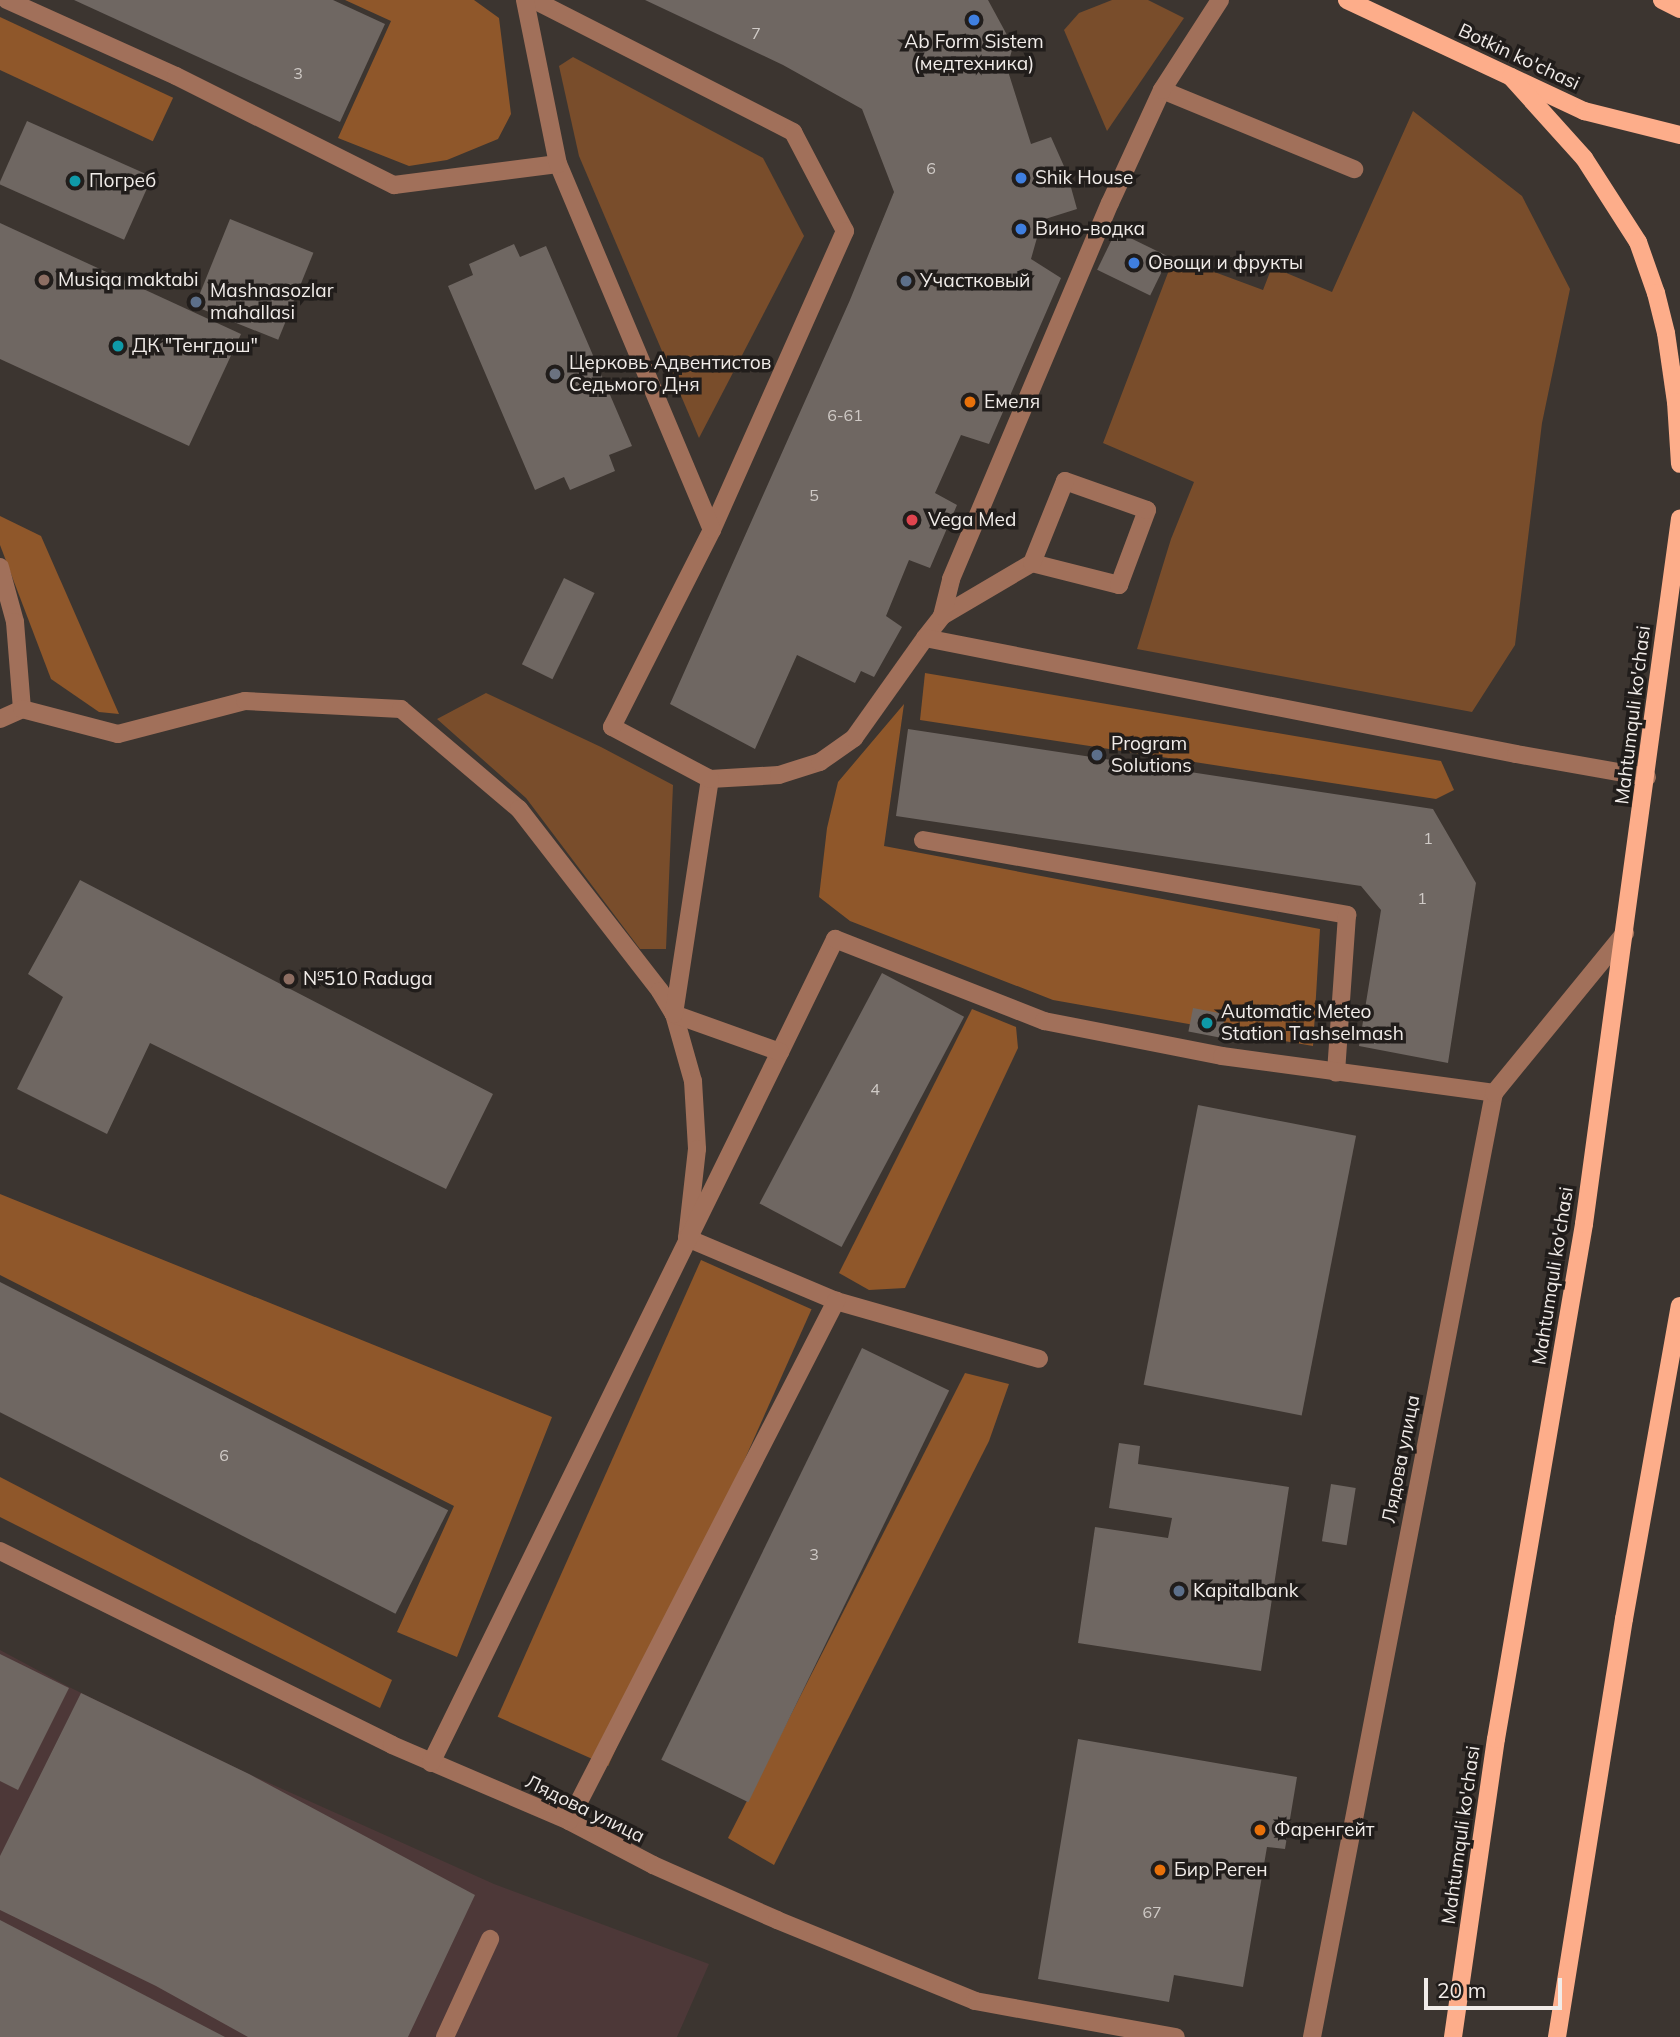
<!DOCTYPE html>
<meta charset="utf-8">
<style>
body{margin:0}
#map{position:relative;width:1680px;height:2037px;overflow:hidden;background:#3c3530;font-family:Mulish,sans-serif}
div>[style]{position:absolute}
.industrial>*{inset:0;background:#4d3838}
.green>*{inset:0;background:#794d2b}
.forest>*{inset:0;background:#8f572a;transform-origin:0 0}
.building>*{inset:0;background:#6f6762;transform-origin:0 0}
.minor>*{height:18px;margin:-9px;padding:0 9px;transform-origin:9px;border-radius:9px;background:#a1705a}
.major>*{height:18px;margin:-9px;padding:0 9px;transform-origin:9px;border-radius:9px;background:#fdad8a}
.dots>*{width:19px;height:19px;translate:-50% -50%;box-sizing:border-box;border:4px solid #211d1b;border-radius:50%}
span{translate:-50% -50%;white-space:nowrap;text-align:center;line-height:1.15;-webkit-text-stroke:7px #211d1b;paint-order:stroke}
.number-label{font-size:16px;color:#d0cbc7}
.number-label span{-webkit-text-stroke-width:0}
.poi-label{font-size:19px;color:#f1ece9}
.left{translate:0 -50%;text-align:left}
.street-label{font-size:19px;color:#f1ece9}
.scale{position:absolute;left:1424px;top:1978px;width:138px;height:32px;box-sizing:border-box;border:4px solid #f1ece9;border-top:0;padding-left:9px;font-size:21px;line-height:24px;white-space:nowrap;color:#f1ece9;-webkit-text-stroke:5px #211d1b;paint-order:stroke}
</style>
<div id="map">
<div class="industrial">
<div style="clip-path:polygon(0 1650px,69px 1687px,249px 1774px,494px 1884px,709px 1964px,677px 2037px,0 2037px)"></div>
</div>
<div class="green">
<div style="clip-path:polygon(1112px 0,1148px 0,1184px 18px,1107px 131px,1064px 30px,1079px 13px)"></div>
<div style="clip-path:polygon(573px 57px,763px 158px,804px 236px,699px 438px,579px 156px,559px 66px)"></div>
<div style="clip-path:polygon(1413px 111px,1522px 196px,1570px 289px,1542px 423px,1515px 645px,1472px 712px,1137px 649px,1171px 539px,1194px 482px,1103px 443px,1174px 257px,1263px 290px,1272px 267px,1332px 292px)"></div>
<div style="clip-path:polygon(486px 693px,601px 747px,673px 785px,666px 949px,640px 949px,526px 798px,437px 719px)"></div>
</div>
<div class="forest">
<div style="clip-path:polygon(345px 0,474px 0,499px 18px,511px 114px,498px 139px,447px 160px,409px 166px,338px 138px,391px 21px)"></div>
<div style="left:0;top:17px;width:191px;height:48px;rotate:25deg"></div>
<div style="clip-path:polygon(0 516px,41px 536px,119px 714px,99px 712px,51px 679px,0 545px)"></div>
<div style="clip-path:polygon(925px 673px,1441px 761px,1454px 790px,1436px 799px,920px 720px)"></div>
<div style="clip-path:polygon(904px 704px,884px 846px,1320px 929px,1313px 1046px,1053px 1000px,850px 921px,819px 897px,827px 828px,838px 782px)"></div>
<div style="clip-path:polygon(972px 1009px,1016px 1027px,1018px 1048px,905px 1288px,869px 1290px,839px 1273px)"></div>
<div style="clip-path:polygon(0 1194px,552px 1417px,457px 1657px,397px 1632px,454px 1506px,0 1275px)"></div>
<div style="left:701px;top:1260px;width:121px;height:500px;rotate:24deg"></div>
<div style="clip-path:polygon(965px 1373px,1009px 1384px,989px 1441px,774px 1865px,728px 1838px)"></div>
<div style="clip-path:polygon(0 1477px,392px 1680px,380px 1708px,0 1517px)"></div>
</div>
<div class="building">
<div style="clip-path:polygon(74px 0,333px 0,385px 24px,340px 122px)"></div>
<div style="clip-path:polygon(645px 0,988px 0,1013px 46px,1007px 68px,1031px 144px,1051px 137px,1067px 173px,1077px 209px,1042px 220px,1031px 259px,1061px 278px,989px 444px,961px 435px,935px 493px,957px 505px,930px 568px,909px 560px,886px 616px,902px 627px,874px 677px,861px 671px,855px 683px,797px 655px,755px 749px,670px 704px,850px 300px,894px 192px,862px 109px,783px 65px)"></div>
<div style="left:27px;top:121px;width:137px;height:69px;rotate:24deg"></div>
<div style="left:230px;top:219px;width:90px;height:94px;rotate:22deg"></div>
<div style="clip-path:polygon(0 223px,241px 334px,189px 446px,0 359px)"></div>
<div style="left:1116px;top:231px;width:59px;height:43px;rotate:26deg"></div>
<div style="clip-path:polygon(514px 244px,520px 257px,546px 246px,632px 446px,609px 455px,615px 471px,570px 490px,564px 477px,535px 490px,448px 286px,473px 275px,469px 264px)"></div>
<div style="left:564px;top:578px;width:34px;height:96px;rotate:26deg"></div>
<div style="clip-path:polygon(908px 729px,1433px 809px,1476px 883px,1448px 1063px,1359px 1046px,1381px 910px,1361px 886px,896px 816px)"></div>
<div style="clip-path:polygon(80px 880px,493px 1094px,446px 1189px,150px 1043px,107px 1134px,17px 1089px,63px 997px,28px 974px)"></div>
<div style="left:882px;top:973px;width:93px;height:261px;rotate:28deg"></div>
<div style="left:1193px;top:1008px;width:33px;height:24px;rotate:11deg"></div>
<div style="left:1198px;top:1105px;width:161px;height:285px;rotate:11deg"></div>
<div style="left:0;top:1282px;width:503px;height:116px;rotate:27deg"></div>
<div style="left:862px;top:1348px;width:97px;height:458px;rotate:26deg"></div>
<div style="clip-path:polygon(1119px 1443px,1140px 1446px,1138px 1464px,1289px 1487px,1261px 1671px,1078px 1643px,1095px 1527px,1168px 1538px,1172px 1518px,1109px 1508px)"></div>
<div style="left:1331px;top:1484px;width:25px;height:58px;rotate:9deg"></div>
<div style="clip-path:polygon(0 1654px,69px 1688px,18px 1790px,0 1781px)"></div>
<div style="clip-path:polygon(81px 1693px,249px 1774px,475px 1895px,408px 2037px,248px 2037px,156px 1986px,0 1910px,0 1856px)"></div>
<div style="clip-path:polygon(1078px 1739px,1297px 1777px,1285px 1849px,1267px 1847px,1243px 1987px,1174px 1975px,1169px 2002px,1038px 1979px)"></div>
<div style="clip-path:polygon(0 1920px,225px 2037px,0 2037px)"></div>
</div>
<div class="minor">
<div style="left:7px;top:0;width:185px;rotate:24.2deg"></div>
<div style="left:176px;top:76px;width:244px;rotate:26.6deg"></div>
<div style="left:394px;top:185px;width:165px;rotate:-7.3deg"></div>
<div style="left:534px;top:0;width:291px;rotate:27deg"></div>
<div style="left:793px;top:132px;width:112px;rotate:62.3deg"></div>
<div style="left:845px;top:231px;width:327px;rotate:114deg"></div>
<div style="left:1162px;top:90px;width:208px;rotate:22.4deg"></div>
<div style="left:0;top:567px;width:57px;rotate:74.7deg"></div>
<div style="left:15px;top:622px;width:87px;rotate:85.4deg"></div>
<div style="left:942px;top:616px;width:104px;rotate:-30.5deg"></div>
<div style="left:1032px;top:563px;width:90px;rotate:14.2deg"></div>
<div style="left:1119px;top:585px;width:80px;rotate:-69.5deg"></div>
<div style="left:1147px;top:510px;width:87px;rotate:-160.5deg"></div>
<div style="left:1065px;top:481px;width:88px;rotate:111.9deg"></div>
<div style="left:925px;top:638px;width:28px;rotate:-52deg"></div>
<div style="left:942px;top:616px;width:38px;rotate:-76deg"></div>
<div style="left:951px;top:579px;width:408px;rotate:-67.1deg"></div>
<div style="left:1110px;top:203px;width:124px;rotate:-65.3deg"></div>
<div style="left:1162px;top:90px;width:107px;rotate:-57.2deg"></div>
<div style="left:0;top:719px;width:24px;rotate:-24deg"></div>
<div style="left:22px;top:709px;width:99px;rotate:14.6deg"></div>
<div style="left:118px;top:734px;width:131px;rotate:-14.6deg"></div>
<div style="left:245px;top:701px;width:156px;rotate:2.9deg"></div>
<div style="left:401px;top:709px;width:155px;rotate:40.3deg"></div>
<div style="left:519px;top:809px;width:230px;rotate:52.2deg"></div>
<div style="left:660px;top:991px;width:27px;rotate:59deg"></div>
<div style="left:674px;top:1014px;width:70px;rotate:74.2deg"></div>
<div style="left:693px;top:1081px;width:68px;rotate:86.6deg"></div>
<div style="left:697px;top:1149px;width:90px;rotate:96.4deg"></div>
<div style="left:687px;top:1238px;width:162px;rotate:22.9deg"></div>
<div style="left:836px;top:1301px;width:211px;rotate:15.9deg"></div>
<div style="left:710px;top:779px;width:69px;rotate:-3.3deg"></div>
<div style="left:779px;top:775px;width:43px;rotate:-17.6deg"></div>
<div style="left:820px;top:762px;width:42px;rotate:-35.2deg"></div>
<div style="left:854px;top:738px;width:123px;rotate:-54.6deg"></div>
<div style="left:925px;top:638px;width:602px;rotate:11.1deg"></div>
<div style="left:1516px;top:754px;width:133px;rotate:10deg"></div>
<div style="left:923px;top:840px;width:431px;rotate:10deg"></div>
<div style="left:1347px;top:915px;width:158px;rotate:94deg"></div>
<div style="left:780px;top:1052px;width:126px;rotate:-64deg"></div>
<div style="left:835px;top:939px;width:225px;rotate:21.4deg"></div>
<div style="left:1044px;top:1021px;width:181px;rotate:11.1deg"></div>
<div style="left:1222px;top:1056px;width:275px;rotate:7.7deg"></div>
<div style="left:0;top:1551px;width:437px;rotate:26.3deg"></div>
<div style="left:392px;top:1745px;width:193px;rotate:23.2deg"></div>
<div style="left:569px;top:1821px;width:95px;rotate:27.6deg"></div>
<div style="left:653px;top:1865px;width:136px;rotate:23.9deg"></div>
<div style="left:777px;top:1920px;width:214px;rotate:22.2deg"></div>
<div style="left:975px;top:2001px;width:204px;rotate:10.2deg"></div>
<div style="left:431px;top:1763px;width:792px;rotate:-63.86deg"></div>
<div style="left:780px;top:1052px;width:113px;rotate:-160.3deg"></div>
<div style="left:674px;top:1014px;width:238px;rotate:-81.3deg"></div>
<div style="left:710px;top:779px;width:111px;rotate:-152deg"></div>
<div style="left:612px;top:727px;width:221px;rotate:-63.1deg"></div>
<div style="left:712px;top:530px;width:397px;rotate:-112.8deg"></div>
<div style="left:558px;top:164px;width:167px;rotate:-101.4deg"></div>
<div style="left:569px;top:1821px;width:585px;rotate:-62.82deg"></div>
<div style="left:445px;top:2037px;width:108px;rotate:-65.3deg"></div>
<div style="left:1312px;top:2037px;width:961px;rotate:-79.09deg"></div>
<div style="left:1494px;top:1093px;width:207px;rotate:-50.7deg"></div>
</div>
<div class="major">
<div style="left:1347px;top:0;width:262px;rotate:25.1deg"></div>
<div style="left:1584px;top:111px;width:99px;rotate:14deg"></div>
<div style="left:1662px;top:0;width:20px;rotate:27deg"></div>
<div style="left:1511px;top:77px;width:109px;rotate:48deg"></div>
<div style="left:1584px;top:158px;width:100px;rotate:57.3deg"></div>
<div style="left:1638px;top:242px;width:54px;rotate:70.6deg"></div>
<div style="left:1656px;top:293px;width:41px;rotate:76deg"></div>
<div style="left:1666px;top:333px;width:70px;rotate:81.8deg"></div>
<div style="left:1676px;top:402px;width:62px;rotate:86.3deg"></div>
<div style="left:1453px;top:2037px;width:301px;rotate:-81.8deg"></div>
<div style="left:1496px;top:1739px;width:522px;rotate:-80.3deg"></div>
<div style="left:1584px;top:1224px;width:712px;rotate:-82.25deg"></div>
<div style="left:1557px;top:2037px;width:423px;rotate:-80.9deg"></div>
<div style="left:1624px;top:1619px;width:318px;rotate:-79.9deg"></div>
</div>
<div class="dots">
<div style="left:974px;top:20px;background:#3f7fe0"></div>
<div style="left:1021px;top:178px;background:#3f7fe0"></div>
<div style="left:75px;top:181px;background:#0f9aa8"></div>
<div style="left:1021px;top:229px;background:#3f7fe0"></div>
<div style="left:1134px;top:263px;background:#3f7fe0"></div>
<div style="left:44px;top:280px;background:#8d6e63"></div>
<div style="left:906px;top:281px;background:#5c6f8a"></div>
<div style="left:196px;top:302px;background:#5c6f8a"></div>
<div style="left:118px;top:346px;background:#0f9aa8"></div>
<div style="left:555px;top:374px;background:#6b7280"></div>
<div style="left:970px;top:402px;background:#e8710a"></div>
<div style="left:912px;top:520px;background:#e0444e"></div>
<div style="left:1097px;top:755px;background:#5c6f8a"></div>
<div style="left:289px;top:979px;background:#8d6e63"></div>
<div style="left:1207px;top:1023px;background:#0f9aa8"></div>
<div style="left:1179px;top:1591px;background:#5c6f8a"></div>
<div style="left:1260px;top:1830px;background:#e8710a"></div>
<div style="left:1160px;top:1870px;background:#e8710a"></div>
</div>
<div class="number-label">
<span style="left:756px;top:33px">7</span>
<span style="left:298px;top:73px">3</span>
<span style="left:931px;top:168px">6</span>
<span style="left:845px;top:415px">6-61</span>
<span style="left:814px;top:495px">5</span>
<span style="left:1428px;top:838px">1</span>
<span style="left:1422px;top:898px">1</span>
<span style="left:875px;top:1089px">4</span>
<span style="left:224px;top:1455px">6</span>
<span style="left:814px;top:1554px">3</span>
<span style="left:1152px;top:1912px">67</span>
</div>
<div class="poi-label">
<span style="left:974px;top:53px">Ab Form Sistem<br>(медтехника)</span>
<span class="left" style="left:1035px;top:178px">Shik House</span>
<span class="left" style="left:89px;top:181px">Погреб</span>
<span class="left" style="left:1035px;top:229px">Вино-водка</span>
<span class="left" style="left:1148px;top:263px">Овощи и фрукты</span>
<span class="left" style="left:58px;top:280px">Musiqa maktabi</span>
<span class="left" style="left:920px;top:281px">Участковый</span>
<span class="left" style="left:210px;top:302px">Mashnasozlar<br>mahallasi</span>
<span class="left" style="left:132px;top:346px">ДК "Тенгдош"</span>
<span class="left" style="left:569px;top:374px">Церковь Адвентистов<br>Седьмого Дня</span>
<span class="left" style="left:984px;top:402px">Емеля</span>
<span class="left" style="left:928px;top:520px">Vega Med</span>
<span class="left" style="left:1111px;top:755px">Program<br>Solutions</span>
<span class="left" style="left:303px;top:979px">№510 Raduga</span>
<span class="left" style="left:1221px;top:1023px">Automatic Meteo<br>Station Tashselmash</span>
<span class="left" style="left:1193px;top:1591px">Kapitalbank</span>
<span class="left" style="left:1274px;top:1830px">Фаренгейт</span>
<span class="left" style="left:1174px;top:1870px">Бир Реген</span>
</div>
<div class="street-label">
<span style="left:1519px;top:57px;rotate:25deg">Botkin ko'chasi</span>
<span style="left:1633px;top:715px;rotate:-83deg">Mahtumquli ko'chasi</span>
<span style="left:1553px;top:1276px;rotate:-81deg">Mahtumquli ko'chasi</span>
<span style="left:1401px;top:1459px;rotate:-79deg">Лядова улица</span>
<span style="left:585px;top:1809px;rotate:26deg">Лядова улица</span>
<span style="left:1461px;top:1835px;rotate:-82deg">Mahtumquli ko'chasi</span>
</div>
<div class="scale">20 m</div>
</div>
